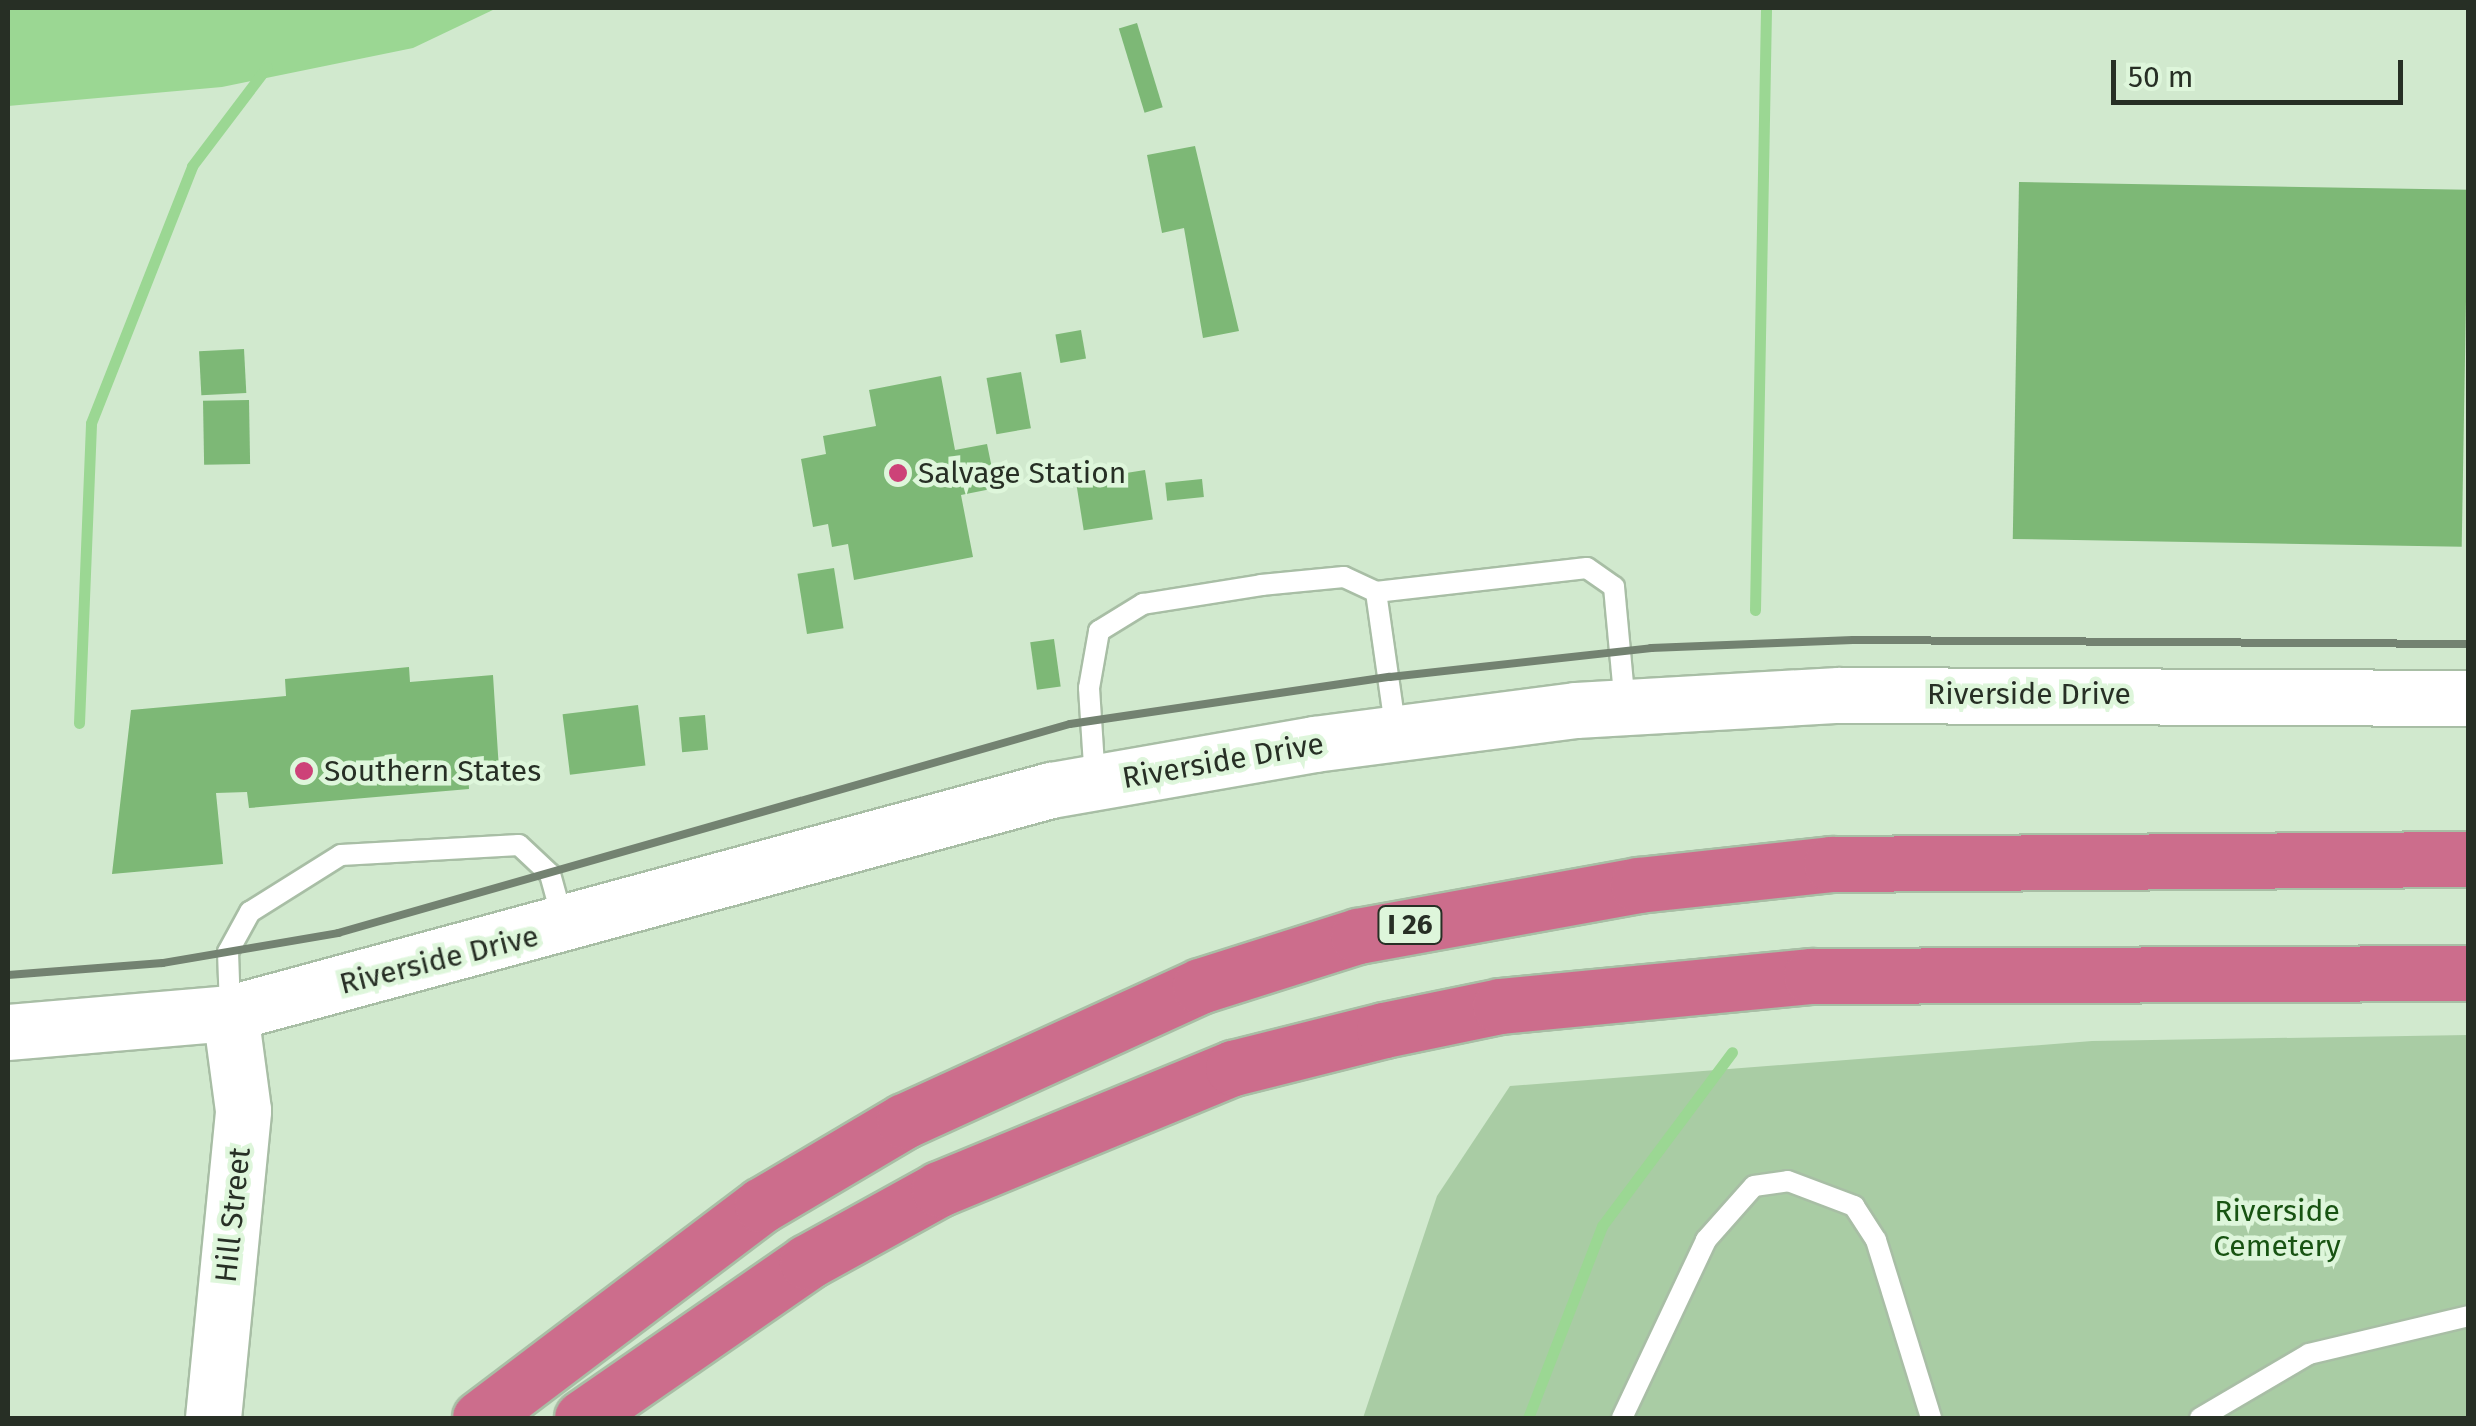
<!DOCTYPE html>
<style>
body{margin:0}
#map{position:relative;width:2476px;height:1426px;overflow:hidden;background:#d1e9ce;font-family:"Fira Sans",sans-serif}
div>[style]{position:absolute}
.green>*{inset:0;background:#a9cca4}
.water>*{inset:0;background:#9bd793}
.stream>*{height:11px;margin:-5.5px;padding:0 5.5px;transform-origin:5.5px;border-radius:5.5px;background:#9bd793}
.building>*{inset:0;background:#7db876;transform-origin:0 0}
.roads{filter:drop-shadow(2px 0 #a8bea5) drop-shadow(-2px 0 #a8bea5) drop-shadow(0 2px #a8bea5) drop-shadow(0 -2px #a8bea5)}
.service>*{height:20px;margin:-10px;padding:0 10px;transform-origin:10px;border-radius:10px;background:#fff}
.secondary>*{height:55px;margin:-27.5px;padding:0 27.5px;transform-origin:27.5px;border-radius:27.5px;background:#fff}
.motorway>*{height:55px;margin:-27.5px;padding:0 27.5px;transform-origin:27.5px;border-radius:27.5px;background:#cc6d8c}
.rail>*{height:8px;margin:-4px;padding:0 4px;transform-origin:4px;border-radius:4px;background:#738271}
.dots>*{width:28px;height:28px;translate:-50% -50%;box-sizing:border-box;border:5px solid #def6db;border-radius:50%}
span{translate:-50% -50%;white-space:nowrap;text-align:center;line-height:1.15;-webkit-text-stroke:9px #def6db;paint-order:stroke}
.shield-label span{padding:2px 8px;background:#def6db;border:2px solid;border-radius:8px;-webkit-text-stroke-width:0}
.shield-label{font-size:28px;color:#272f25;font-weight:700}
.poi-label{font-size:30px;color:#272f25}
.left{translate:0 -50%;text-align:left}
.street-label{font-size:30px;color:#272f25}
.park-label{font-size:30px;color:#185312}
.frame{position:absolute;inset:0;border:10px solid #272f25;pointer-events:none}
.scale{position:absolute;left:2111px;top:60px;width:292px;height:45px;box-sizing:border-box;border:5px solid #272f25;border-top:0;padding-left:12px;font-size:30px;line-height:35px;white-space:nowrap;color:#272f25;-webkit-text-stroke:8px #def6db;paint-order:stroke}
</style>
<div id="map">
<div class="green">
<div style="clip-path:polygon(2468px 1035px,2468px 1418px,1363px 1418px,1437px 1196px,1510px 1086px,2092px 1041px)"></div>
</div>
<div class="water">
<div style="clip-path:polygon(8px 8px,497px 8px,413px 48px,222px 87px,8px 106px)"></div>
</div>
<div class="stream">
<div style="left:1755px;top:610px;width:602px;rotate:-88.95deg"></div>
<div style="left:79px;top:723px;width:300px;rotate:-87.7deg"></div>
<div style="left:91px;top:423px;width:276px;rotate:-68.5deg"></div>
<div style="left:192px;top:166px;width:124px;rotate:-52.9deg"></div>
<div style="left:1528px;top:1418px;width:206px;rotate:-68.9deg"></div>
<div style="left:1602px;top:1226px;width:217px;rotate:-53.2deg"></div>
</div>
<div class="building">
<div style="left:1137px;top:23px;width:88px;height:19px;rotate:73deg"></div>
<div style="clip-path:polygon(1195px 146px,1239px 331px,1203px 338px,1184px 228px,1162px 233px,1147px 155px)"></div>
<div style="left:2019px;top:182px;width:449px;height:357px;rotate:1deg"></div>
<div style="left:1081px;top:330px;width:29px;height:26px;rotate:80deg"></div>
<div style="left:244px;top:349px;width:44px;height:45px;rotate:87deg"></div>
<div style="left:1021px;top:372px;width:57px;height:35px;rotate:80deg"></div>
<div style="clip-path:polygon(941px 376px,955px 450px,987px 444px,996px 488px,961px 495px,973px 557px,854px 580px,848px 544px,832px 547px,828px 524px,813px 527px,801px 459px,826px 454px,823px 436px,876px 426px,869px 390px)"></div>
<div style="left:249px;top:400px;width:64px;height:46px;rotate:89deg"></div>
<div style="left:1145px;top:470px;width:50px;height:70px;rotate:81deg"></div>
<div style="left:1202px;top:479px;width:18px;height:37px;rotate:84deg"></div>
<div style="left:834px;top:568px;width:61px;height:37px;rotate:81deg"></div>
<div style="left:1054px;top:639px;width:48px;height:24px;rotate:82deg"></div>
<div style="clip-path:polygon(409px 667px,410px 682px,493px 675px,499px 770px,468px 772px,469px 789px,249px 808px,247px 792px,216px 793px,223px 864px,112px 874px,131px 710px,286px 696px,285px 679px)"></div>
<div style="left:638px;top:705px;width:61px;height:76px;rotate:83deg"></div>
<div style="left:705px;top:715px;width:35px;height:26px;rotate:85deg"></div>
</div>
<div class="roads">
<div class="service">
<div style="left:1376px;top:592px;width:142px;rotate:81.9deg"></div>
<div style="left:1095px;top:781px;width:93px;rotate:-93.7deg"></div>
<div style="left:1089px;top:688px;width:58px;rotate:-80deg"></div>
<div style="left:1099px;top:631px;width:52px;rotate:-31.5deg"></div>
<div style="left:1143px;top:604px;width:120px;rotate:-9.1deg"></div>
<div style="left:1261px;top:585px;width:83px;rotate:-5.5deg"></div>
<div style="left:1344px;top:577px;width:35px;rotate:25deg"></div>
<div style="left:1376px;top:592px;width:212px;rotate:-6.5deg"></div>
<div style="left:1587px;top:568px;width:33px;rotate:35deg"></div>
<div style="left:1614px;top:587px;width:120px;rotate:84.7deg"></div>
<div style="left:230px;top:1009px;width:57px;rotate:-92deg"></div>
<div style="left:228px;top:952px;width:46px;rotate:-61.2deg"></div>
<div style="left:250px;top:912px;width:107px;rotate:-32.1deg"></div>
<div style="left:341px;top:855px;width:178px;rotate:-3.2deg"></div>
<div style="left:519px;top:845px;width:42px;rotate:43.1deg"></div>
<div style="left:550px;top:874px;width:49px;rotate:74.5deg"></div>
<div style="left:1622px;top:1418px;width:197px;rotate:-64.7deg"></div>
<div style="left:1706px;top:1240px;width:72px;rotate:-48.4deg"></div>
<div style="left:1754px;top:1186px;width:34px;rotate:-8deg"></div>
<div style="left:1788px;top:1181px;width:71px;rotate:20.7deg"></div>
<div style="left:1854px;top:1206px;width:40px;rotate:57.1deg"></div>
<div style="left:1876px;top:1240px;width:186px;rotate:72.8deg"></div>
<div style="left:2200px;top:1418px;width:126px;rotate:-30.4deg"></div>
<div style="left:2309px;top:1354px;width:163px;rotate:-13.4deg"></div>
</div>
<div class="secondary">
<div style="left:8px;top:1032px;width:223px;rotate:-4.9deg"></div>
<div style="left:230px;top:1013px;width:851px;rotate:-15.2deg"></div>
<div style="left:1051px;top:790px;width:267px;rotate:-9.9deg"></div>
<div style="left:1314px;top:744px;width:264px;rotate:-7.4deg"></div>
<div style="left:1576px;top:710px;width:263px;rotate:-3.3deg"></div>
<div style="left:1839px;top:695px;width:629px;rotate:0.27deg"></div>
<div style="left:213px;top:1418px;width:309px;rotate:-84.4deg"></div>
<div style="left:243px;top:1110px;width:98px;rotate:-97.6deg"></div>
</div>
<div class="motorway">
<div style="left:480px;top:1418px;width:353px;rotate:-37.1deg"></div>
<div style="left:762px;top:1205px;width:165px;rotate:-30.6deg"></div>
<div style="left:904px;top:1121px;width:325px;rotate:-24.5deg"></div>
<div style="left:1200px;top:986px;width:166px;rotate:-17.6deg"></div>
<div style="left:1358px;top:936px;width:285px;rotate:-10.3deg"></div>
<div style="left:1638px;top:885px;width:194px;rotate:-6.2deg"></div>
<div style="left:1831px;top:864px;width:637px;rotate:-0.45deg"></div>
<div style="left:582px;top:1418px;width:274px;rotate:-34.7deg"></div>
<div style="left:807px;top:1262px;width:151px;rotate:-28.9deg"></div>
<div style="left:939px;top:1189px;width:318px;rotate:-22.4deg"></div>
<div style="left:1233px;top:1068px;width:156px;rotate:-14.1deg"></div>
<div style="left:1384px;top:1030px;width:118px;rotate:-11.7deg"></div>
<div style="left:1500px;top:1006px;width:312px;rotate:-5.5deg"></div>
<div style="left:1811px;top:976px;width:657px;rotate:-0.26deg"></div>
</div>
</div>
<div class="rail">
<div style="left:8px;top:975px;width:155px;rotate:-4.4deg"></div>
<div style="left:163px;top:963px;width:178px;rotate:-9.7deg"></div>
<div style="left:338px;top:933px;width:761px;rotate:-15.94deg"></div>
<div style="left:1070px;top:724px;width:323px;rotate:-8.4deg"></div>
<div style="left:1390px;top:677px;width:263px;rotate:-6.3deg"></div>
<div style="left:1651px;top:648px;width:202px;rotate:-2.3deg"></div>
<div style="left:1853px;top:640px;width:615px;rotate:0.37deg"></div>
</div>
<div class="dots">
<div style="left:898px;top:473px;background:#cd4278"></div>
<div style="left:304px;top:771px;background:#cd4278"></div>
</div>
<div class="shield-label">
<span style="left:1410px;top:925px">I 26</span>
</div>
<div class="poi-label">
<span class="left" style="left:918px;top:473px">Salvage Station</span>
<span class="left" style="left:324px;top:771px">Southern States</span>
</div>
<div class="street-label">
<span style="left:2029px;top:694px">Riverside Drive</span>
<span style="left:1223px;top:761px;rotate:-10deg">Riverside Drive</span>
<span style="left:439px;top:960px;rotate:-14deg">Riverside Drive</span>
<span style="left:233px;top:1215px;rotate:-84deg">Hill Street</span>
</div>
<div class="park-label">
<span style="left:2277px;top:1228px">Riverside<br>Cemetery</span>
</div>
<div class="frame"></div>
<div class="scale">50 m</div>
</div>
